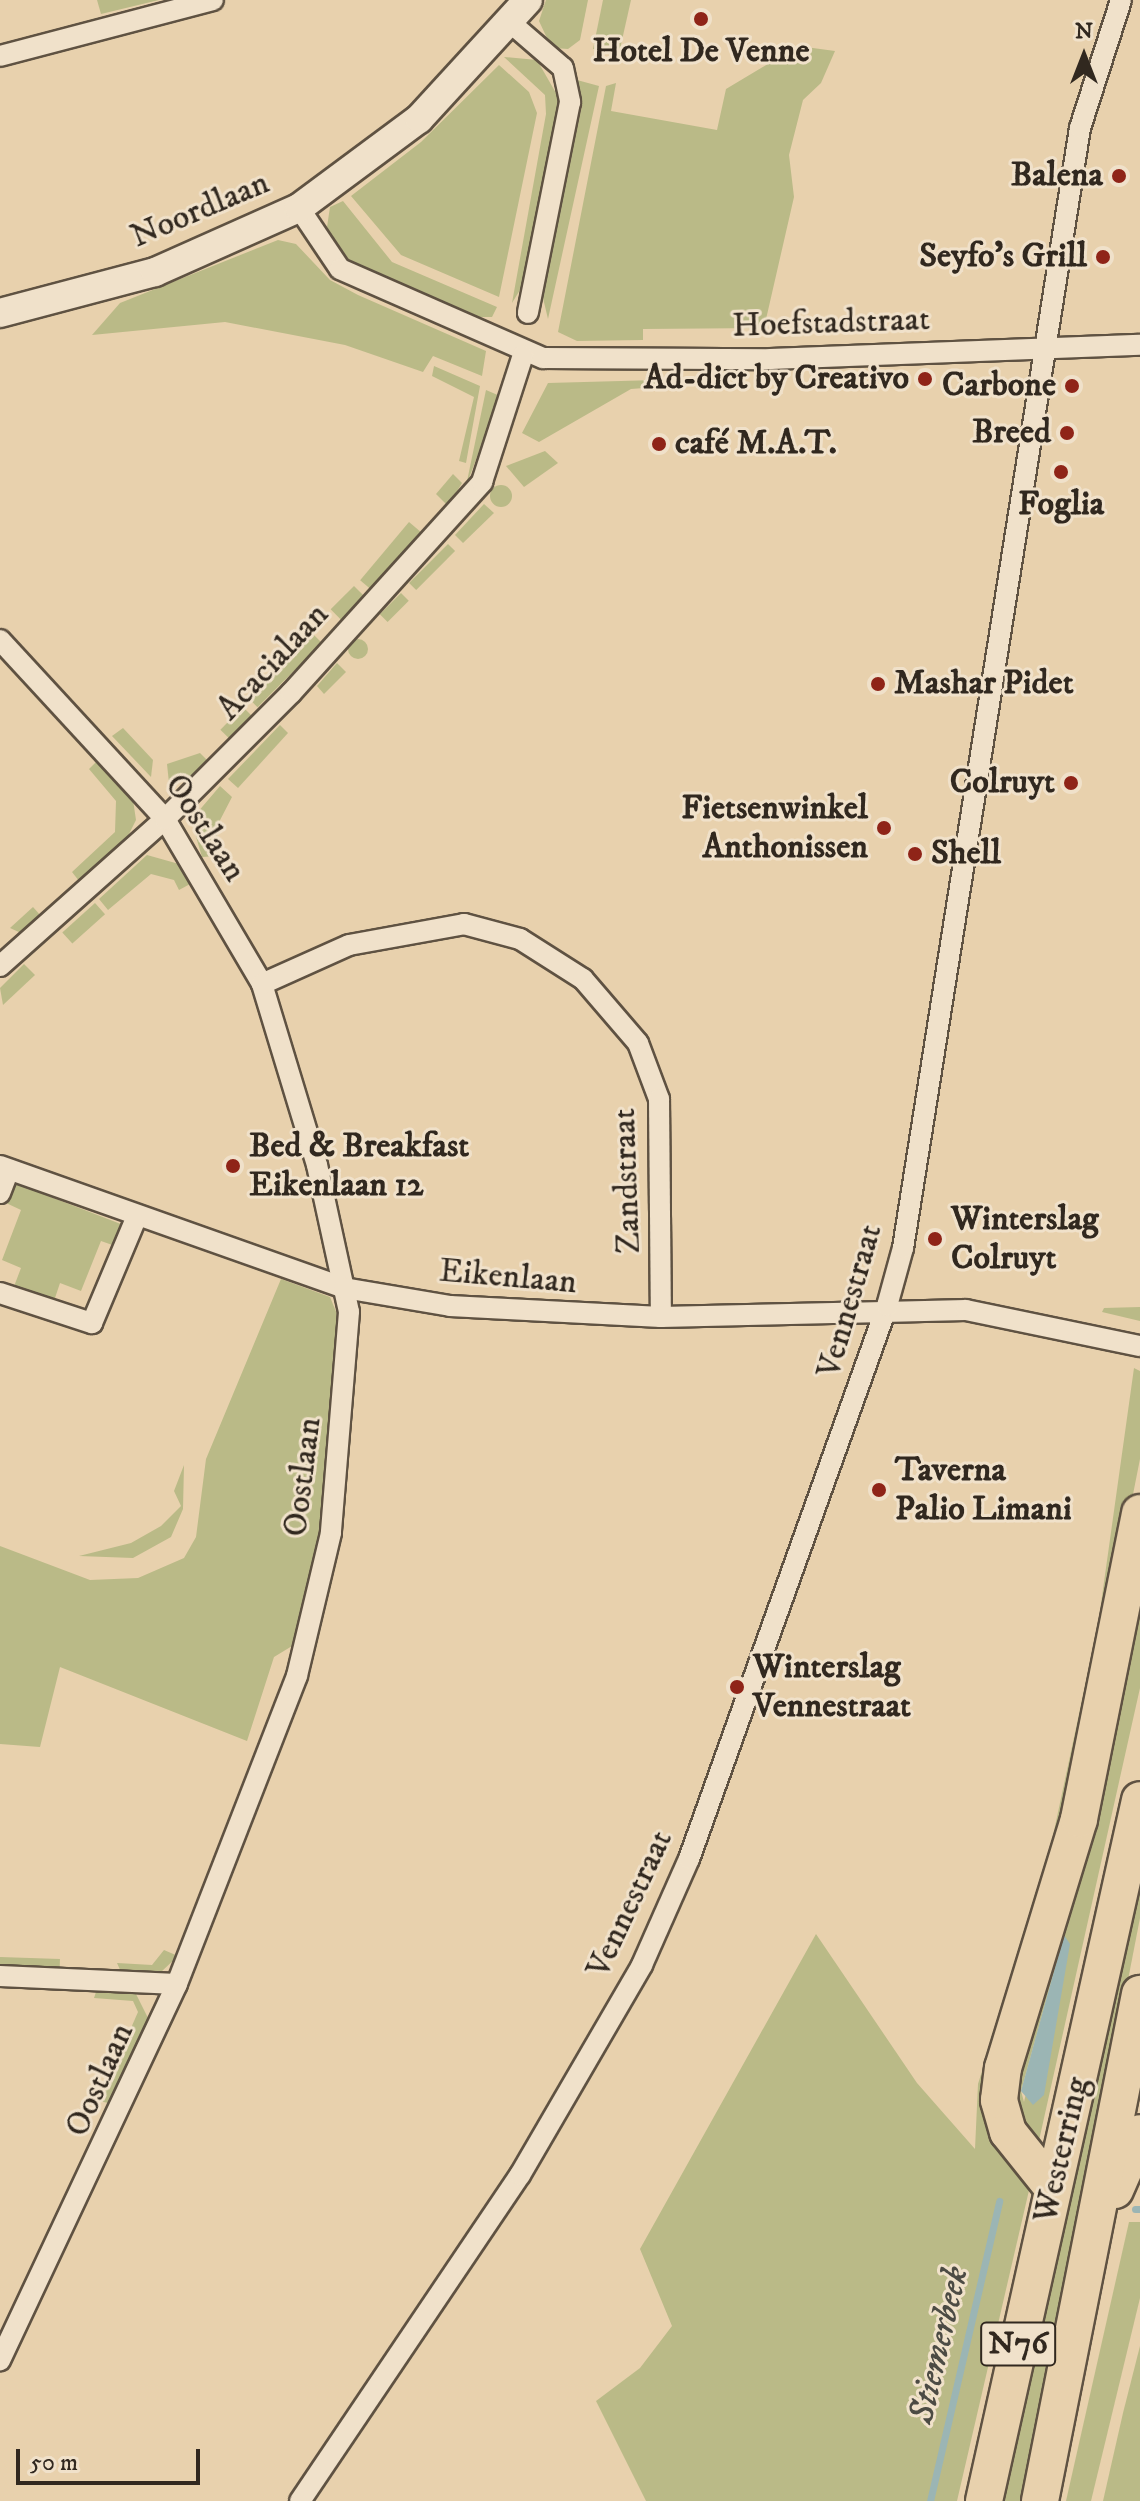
<!DOCTYPE html>
<meta charset="utf-8">
<style>
body{margin:0}
#map{position:relative;width:1140px;height:2501px;overflow:hidden;background:#e8d1ad;font-family:"IM FELL DW Pica",serif}
div>[style]{position:absolute}
.green>*{inset:0;background:#baba87;transform-origin:0 0}
.round{border-radius:50%}
.water>*{inset:0;background:#9bb5b4}
.stream>*{height:7px;margin:-3.5px;padding:0 3.5px;transform-origin:3.5px;border-radius:3.5px;background:#9bb5b4}
.roads{filter:drop-shadow(2px 0 #5f5242) drop-shadow(-2px 0 #5f5242) drop-shadow(0 2px #5f5242) drop-shadow(0 -2px #5f5242)}
.street>*{height:20px;margin:-10px;padding:0 10px;transform-origin:10px;border-radius:10px;background:#f0e1ca}
.secondary>*{height:28px;margin:-14px;padding:0 14px;transform-origin:14px;border-radius:14px;background:#f0e1ca}
.highway>*{height:36px;margin:-18px;padding:0 18px;transform-origin:18px;border-radius:18px;background:#e8d1ad}
.dots>*{width:22px;height:22px;translate:-50% -50%;box-sizing:border-box;border:4px solid #f0e1ca;border-radius:50%}
span{translate:-50% -50%;white-space:nowrap;text-align:center;line-height:1.15;-webkit-text-stroke:6px #f0e1ca;paint-order:stroke}
.shield-label span{padding:2px 6px;background:#f0e1ca;border:2px solid;border-radius:6px;-webkit-text-stroke-width:0}
.shield-label{font-size:32px;color:#31281f;font-weight:700}
.poi-label{font-size:34px;color:#31281f;font-weight:700}
.right{translate:-100% -50%;text-align:right}
.left{translate:0 -50%;text-align:left}
.street-label{font-size:34px;color:#31281f}
.water-label{font-size:36px;color:#4c4b44;font-style:italic}
.north{position:absolute;left:1044px;top:16px;width:80px;height:80px;-webkit-text-stroke:6px #f0e1ca;paint-order:stroke;rotate:0deg;font-size:22px;font-weight:700;line-height:32px;text-align:center;color:#31281f}
.north::after{content:'';display:block;margin:auto;width:28px;height:36px;background:#31281f;clip-path:polygon(50% 0,100% 100%,50% 72%,0 100%)}
.scale{position:absolute;left:16px;top:2449px;width:184px;height:36px;box-sizing:border-box;border:4px solid #31281f;border-top:0;padding-left:10px;font-size:24px;line-height:28px;white-space:nowrap;color:#31281f;-webkit-text-stroke:6px #f0e1ca;paint-order:stroke}
</style>
<div id="map">
<div class="green">
<div style="clip-path:polygon(97px 0,159px 0,101px 14px)"></div>
<div style="clip-path:polygon(546px 0,588px 0,580px 40px,568px 49px,554px 48px,546px 36px,539px 21px)"></div>
<div style="clip-path:polygon(603px 0,631px 0,620px 49px,593px 49px)"></div>
<div style="clip-path:polygon(798px 46px,835px 51px,821px 83px,803px 100px,789px 155px,794px 197px,764px 328px,643px 329px,643px 340px,577px 341px,558px 332px,606px 86px,616px 83px,611px 111px,717px 130px,726px 89px)"></div>
<div style="clip-path:polygon(504px 57px,537px 60px,560px 100px,523px 285px,512px 303px,546px 114px,545px 95px)"></div>
<div style="clip-path:polygon(499px 65px,529px 92px,537px 113px,499px 297px,401px 255px,351px 196px,421px 142px)"></div>
<div style="clip-path:polygon(577px 80px,599px 86px,548px 319px,543px 298px,582px 104px)"></div>
<div style="clip-path:polygon(343px 201px,392px 262px,497px 307px,492px 317px,470px 317px,347px 262px,327px 227px,330px 207px)"></div>
<div style="clip-path:polygon(278px 240px,296px 244px,330px 280px,358px 295px,486px 351px,482px 376px,433px 356px,423px 372px,345px 345px,225px 322px,92px 335px,120px 303px)"></div>
<div style="clip-path:polygon(434px 366px,480px 386px,466px 463px,459px 461px,474px 397px,432px 376px)"></div>
<div style="clip-path:polygon(657px 380px,657px 387px,631px 389px,539px 442px,522px 433px,548px 383px)"></div>
<div style="clip-path:polygon(486px 390px,500px 396px,466px 486px)"></div>
<div style="clip-path:polygon(545px 451px,558px 463px,524px 487px,506px 466px)"></div>
<div style="clip-path:polygon(453px 474px,462px 483px,448px 506px,436px 494px)"></div>
<div class="round" style="left:490px;top:485px;width:22px;height:22px"></div>
<div style="clip-path:polygon(484px 504px,494px 513px,463px 543px,455px 535px)"></div>
<div style="left:409px;top:522px;width:17px;height:76px;rotate:40deg"></div>
<div style="left:448px;top:544px;width:10px;height:55px;rotate:45deg"></div>
<div style="left:354px;top:586px;width:16px;height:33px;rotate:45deg"></div>
<div style="left:401px;top:593px;width:11px;height:30px;rotate:45deg"></div>
<div style="left:312px;top:633px;width:14px;height:91px;rotate:45deg"></div>
<div class="round" style="left:348px;top:639px;width:20px;height:20px"></div>
<div style="clip-path:polygon(337px 663px,346px 672px,324px 694px,317px 686px)"></div>
<div style="left:243px;top:707px;width:14px;height:32px;rotate:45deg"></div>
<div style="clip-path:polygon(280px 725px,288px 733px,238px 788px,228px 779px)"></div>
<div style="clip-path:polygon(123px 728px,153px 760px,151px 777px,112px 736px)"></div>
<div style="clip-path:polygon(200px 753px,208px 761px,188px 779px,169px 783px,167px 764px)"></div>
<div style="clip-path:polygon(100px 758px,133px 800px,136px 820px,126px 840px,79px 881px,72px 872px,115px 832px,116px 801px,89px 769px)"></div>
<div style="clip-path:polygon(220px 786px,232px 797px,217px 826px,218px 856px,202px 857px,191px 820px)"></div>
<div style="clip-path:polygon(147px 855px,179px 864px,192px 883px,179px 890px,174px 880px,151px 874px,108px 910px,99px 899px)"></div>
<div style="left:95px;top:903px;width:15px;height:44px;rotate:48deg"></div>
<div style="clip-path:polygon(33px 907px,41px 916px,21px 933px,10px 928px)"></div>
<div style="clip-path:polygon(24px 964px,35px 975px,3px 1005px,0 988px)"></div>
<div style="clip-path:polygon(12px 1182px,126px 1226px,118px 1247px,101px 1241px,81px 1291px,60px 1283px,53px 1304px,13px 1289px,21px 1268px,2px 1260px,21px 1210px,4px 1202px)"></div>
<div style="clip-path:polygon(281px 1279px,330px 1297px,337px 1314px,320px 1535px,297px 1643px,274px 1657px,247px 1741px,60px 1667px,40px 1747px,0 1744px,0 1546px,90px 1580px,138px 1578px,184px 1558px,196px 1537px,206px 1459px)"></div>
<div style="clip-path:polygon(1140px 1307px,1140px 1321px,1102px 1312px,1104px 1308px)"></div>
<div style="clip-path:polygon(1134px 1368px,1140px 1371px,1140px 1459px,1100px 1661px,1069px 1814px,990px 2076px,1030px 2186px,957px 2501px,646px 2501px,596px 2401px,640px 2368px,672px 2326px,640px 2249px,816px 1934px,917px 2083px,975px 2149px,978px 2084px,1048px 1859px,1098px 1625px)"></div>
<div style="clip-path:polygon(184px 1465px,183px 1509px,171px 1537px,133px 1558px,79px 1556px,131px 1543px,161px 1526px,181px 1506px,174px 1491px)"></div>
<div style="clip-path:polygon(evenodd,1140px 1562px,1140px 1688px,1036px 2154px,1011px 2092px,1140px 1562px,1064px 1936px,1024px 2102px,1021px 2091px,1064px 1936px)"></div>
<div style="clip-path:polygon(1140px 1874px,1140px 1918px,1027px 2501px,1002px 2501px)"></div>
<div style="clip-path:polygon(164px 1950px,178px 1956px,161px 1972px,121px 1972px,117px 1963px,152px 1965px)"></div>
<div style="left:0;top:1957px;width:60px;height:10px;rotate:2deg"></div>
<div style="clip-path:polygon(97px 1989px,136px 1994px,148px 2018px,113px 2104px,99px 2101px,138px 2012px,133px 2001px,94px 1998px)"></div>
<div style="clip-path:polygon(1129px 2222px,1140px 2222px,1140px 2298px,1091px 2501px,1066px 2501px)"></div>
<div style="clip-path:polygon(1140px 2346px,1140px 2501px,1103px 2501px,1123px 2413px)"></div>
</div>
<div class="water">
<div style="clip-path:polygon(1064px 1935px,1070px 1944px,1044px 2095px,1033px 2105px,1021px 2091px)"></div>
</div>
<div class="stream">
<div style="left:1135px;top:2209px;width:5px"></div>
<div style="left:930px;top:2501px;width:308px;rotate:-77deg"></div>
</div>
<div class="roads">
<div class="street">
<div style="left:512px;top:24px;width:67px;rotate:40.8deg"></div>
<div style="left:563px;top:68px;width:35px;rotate:78deg"></div>
<div style="left:570px;top:102px;width:215px;rotate:101.3deg"></div>
<div style="left:0;top:56px;width:220px;rotate:-14.7deg"></div>
<div style="left:299px;top:208px;width:73px;rotate:56.1deg"></div>
<div style="left:340px;top:269px;width:222px;rotate:23.7deg"></div>
<div style="left:543px;top:358px;width:227px;rotate:0.3deg"></div>
<div style="left:770px;top:359px;width:370px;rotate:-2.2deg"></div>
<div style="left:0;top:640px;width:243px;rotate:47.3deg"></div>
<div style="left:165px;top:819px;width:191px;rotate:59.5deg"></div>
<div style="left:262px;top:984px;width:189px;rotate:73.1deg"></div>
<div style="left:317px;top:1165px;width:150px;rotate:77.7deg"></div>
<div style="left:349px;top:1312px;width:222px;rotate:94.7deg"></div>
<div style="left:331px;top:1533px;width:147px;rotate:103.4deg"></div>
<div style="left:297px;top:1676px;width:331px;rotate:111.3deg"></div>
<div style="left:177px;top:1984px;width:416px;rotate:115.2deg"></div>
<div style="left:0;top:966px;width:221px;rotate:-41.7deg"></div>
<div style="left:165px;top:819px;width:178px;rotate:-45deg"></div>
<div style="left:291px;top:693px;width:285px;rotate:-47.8deg"></div>
<div style="left:482px;top:482px;width:133px;rotate:-72.1deg"></div>
<div style="left:262px;top:984px;width:95px;rotate:-24.1deg"></div>
<div style="left:349px;top:945px;width:117px;rotate:-10.3deg"></div>
<div style="left:464px;top:924px;width:58px;rotate:15deg"></div>
<div style="left:520px;top:939px;width:75px;rotate:32.4deg"></div>
<div style="left:583px;top:979px;width:84px;rotate:49.3deg"></div>
<div style="left:638px;top:1043px;width:60px;rotate:69.4deg"></div>
<div style="left:659px;top:1099px;width:218px;rotate:89.5deg"></div>
<div style="left:0;top:1166px;width:365px;rotate:19.5deg"></div>
<div style="left:344px;top:1288px;width:108px;rotate:9.6deg"></div>
<div style="left:450px;top:1306px;width:211px;rotate:3deg"></div>
<div style="left:661px;top:1317px;width:305px;rotate:-1.3deg"></div>
<div style="left:966px;top:1310px;width:178px;rotate:11.7deg"></div>
<div style="left:0;top:1193px;width:25px;rotate:-69deg"></div>
<div style="left:0;top:1293px;width:97px;rotate:18.1deg"></div>
<div style="left:92px;top:1323px;width:116px;rotate:-67.2deg"></div>
<div style="left:0;top:1976px;width:177px;rotate:2.6deg"></div>
<div style="left:300px;top:2501px;width:393px;rotate:-56deg"></div>
<div style="left:520px;top:2175px;width:243px;rotate:-59.8deg"></div>
<div style="left:642px;top:1965px;width:116px;rotate:-66.1deg"></div>
<div style="left:689px;top:1859px;width:587px;rotate:-70.3deg"></div>
<div style="left:887px;top:1306px;width:60px;rotate:-74.6deg"></div>
<div style="left:903px;top:1248px;width:1134px;rotate:-81.02deg"></div>
<div style="left:1080px;top:128px;width:134px;rotate:-72.2deg"></div>
</div>
<div class="secondary">
<div style="left:0;top:313px;width:160px;rotate:-14.8deg"></div>
<div style="left:155px;top:272px;width:158px;rotate:-24deg"></div>
<div style="left:299px;top:208px;width:149px;rotate:-36.6deg"></div>
<div style="left:419px;top:119px;width:161px;rotate:-47.5deg"></div>
</div>
<div class="highway">
<div style="left:1052px;top:2187px;width:70px;rotate:-128.7deg"></div>
<div style="left:1008px;top:2132px;width:33px;rotate:-106deg"></div>
<div style="left:999px;top:2100px;width:32px;rotate:-83deg"></div>
<div style="left:1003px;top:2068px;width:260px;rotate:-73deg"></div>
<div style="left:1079px;top:1819px;width:312px;rotate:-78.7deg"></div>
<div style="left:1115px;top:2190px;width:62px;rotate:-66.3deg"></div>
<div style="left:984px;top:2501px;width:718px;rotate:-77.45deg"></div>
<div style="left:1040px;top:2501px;width:517px;rotate:-78.84deg"></div>
</div>
</div>
<div class="dots">
<div style="left:701px;top:19px;background:#8f2418"></div>
<div style="left:1119px;top:176px;background:#8f2418"></div>
<div style="left:1103px;top:257px;background:#8f2418"></div>
<div style="left:925px;top:379px;background:#8f2418"></div>
<div style="left:1072px;top:386px;background:#8f2418"></div>
<div style="left:1067px;top:433px;background:#8f2418"></div>
<div style="left:659px;top:444px;background:#8f2418"></div>
<div style="left:1061px;top:472px;background:#8f2418"></div>
<div style="left:878px;top:684px;background:#8f2418"></div>
<div style="left:1071px;top:783px;background:#8f2418"></div>
<div style="left:884px;top:828px;background:#8f2418"></div>
<div style="left:915px;top:854px;background:#8f2418"></div>
<div style="left:233px;top:1166px;background:#8f2418"></div>
<div style="left:935px;top:1239px;background:#8f2418"></div>
<div style="left:879px;top:1490px;background:#8f2418"></div>
<div style="left:737px;top:1687px;background:#8f2418"></div>
</div>
<div class="shield-label">
<span style="left:1018px;top:2344px">N76</span>
</div>
<div class="poi-label">
<span style="left:701px;top:52px">Hotel De Venne</span>
<span class="right" style="left:1103px;top:176px">Balena</span>
<span class="right" style="left:1087px;top:257px">Seyfo's Grill</span>
<span class="right" style="left:909px;top:379px">Ad-dict by Creativo</span>
<span class="right" style="left:1056px;top:386px">Carbone</span>
<span class="right" style="left:1051px;top:433px">Breed</span>
<span class="left" style="left:675px;top:444px">café M.A.T.</span>
<span style="left:1061px;top:505px">Foglia</span>
<span class="left" style="left:894px;top:684px">Mashar Pidet</span>
<span class="right" style="left:1055px;top:783px">Colruyt</span>
<span class="right" style="left:868px;top:828px">Fietsenwinkel<br>Anthonissen</span>
<span class="left" style="left:931px;top:854px">Shell</span>
<span class="left" style="left:249px;top:1166px">Bed &amp; Breakfast<br>Eikenlaan 12</span>
<span class="left" style="left:951px;top:1239px">Winterslag<br>Colruyt</span>
<span class="left" style="left:895px;top:1490px">Taverna<br>Palio Limani</span>
<span class="left" style="left:753px;top:1687px">Winterslag<br>Vennestraat</span>
</div>
<div class="street-label">
<span style="left:200px;top:210px;rotate:-23deg">Noordlaan</span>
<span style="left:831px;top:323px;rotate:-2deg">Hoefstadstraat</span>
<span style="left:273px;top:662px;rotate:-47deg">Acacialaan</span>
<span style="left:205px;top:828px;rotate:57deg">Oostlaan</span>
<span style="left:627px;top:1181px;rotate:-92deg">Zandstraat</span>
<span style="left:508px;top:1277px;rotate:5deg">Eikenlaan</span>
<span style="left:850px;top:1301px;rotate:-74deg">Vennestraat</span>
<span style="left:303px;top:1477px;rotate:-83deg">Oostlaan</span>
<span style="left:630px;top:1904px;rotate:-65deg">Vennestraat</span>
<span style="left:100px;top:2080px;rotate:-66deg">Oostlaan</span>
<span style="left:1062px;top:2150px;rotate:-77deg">Westerring</span>
</div>
<div class="water-label">
<span style="left:939px;top:2345px;rotate:-77deg">Stiemerbeek</span>
</div>
<div class="north">N</div>
<div class="scale">50 m</div>
</div>
